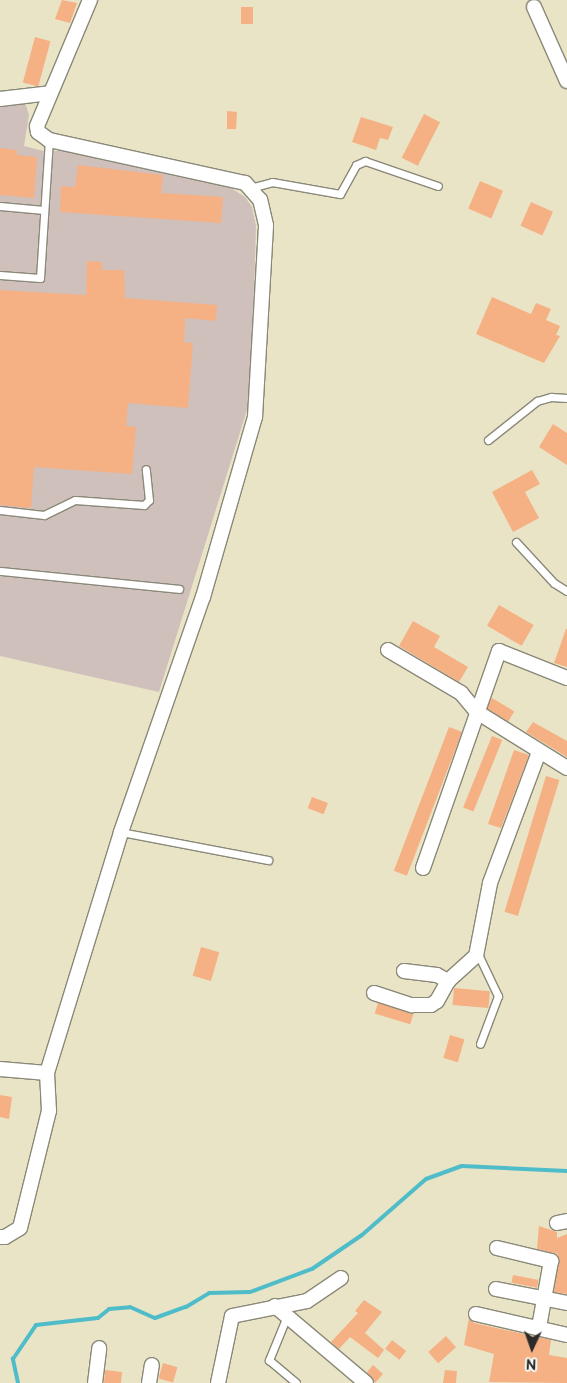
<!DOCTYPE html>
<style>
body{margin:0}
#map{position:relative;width:567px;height:1383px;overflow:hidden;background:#e9e4c6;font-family:"Balsamiq Sans",sans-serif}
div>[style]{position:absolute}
.industrial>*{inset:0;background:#d0c0bc}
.stream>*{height:4px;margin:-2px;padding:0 2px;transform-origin:2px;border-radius:2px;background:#4fbcc9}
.building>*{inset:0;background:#f5b084;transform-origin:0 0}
.roads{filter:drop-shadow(1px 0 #8a8878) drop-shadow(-1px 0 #8a8878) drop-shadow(0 1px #8a8878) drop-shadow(0 -1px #8a8878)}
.service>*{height:7px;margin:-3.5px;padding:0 3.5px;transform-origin:3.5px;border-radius:3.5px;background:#fff}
.minor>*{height:14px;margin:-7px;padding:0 7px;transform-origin:7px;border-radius:7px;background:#fff}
span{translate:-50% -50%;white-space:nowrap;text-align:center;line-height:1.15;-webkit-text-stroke:4px #f6f6f2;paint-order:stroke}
.north{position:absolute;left:507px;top:1323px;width:50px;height:50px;-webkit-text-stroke:4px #f6f6f2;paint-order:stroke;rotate:183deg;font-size:14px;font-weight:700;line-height:20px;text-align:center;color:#2b2b2b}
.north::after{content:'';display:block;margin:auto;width:18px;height:22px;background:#2b2b2b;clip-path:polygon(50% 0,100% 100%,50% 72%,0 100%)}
</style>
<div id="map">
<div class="industrial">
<div style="clip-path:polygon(25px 102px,29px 115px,24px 146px,48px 152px,63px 150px,220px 181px,245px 197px,252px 207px,256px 226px,251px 397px,159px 692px,0 656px,0 105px)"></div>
</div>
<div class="stream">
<div style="left:18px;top:1383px;width:25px;rotate:-102deg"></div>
<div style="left:13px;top:1359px;width:41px;rotate:-55.9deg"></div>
<div style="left:36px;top:1325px;width:62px;rotate:-6.4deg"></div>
<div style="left:98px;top:1318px;width:14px;rotate:-39deg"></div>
<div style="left:109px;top:1309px;width:21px;rotate:-5deg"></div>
<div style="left:130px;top:1307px;width:27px;rotate:24deg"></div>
<div style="left:155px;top:1318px;width:33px;rotate:-20deg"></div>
<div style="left:186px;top:1307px;width:27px;rotate:-31deg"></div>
<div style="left:209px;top:1293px;width:41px;rotate:-1.4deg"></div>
<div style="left:250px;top:1292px;width:66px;rotate:-20.4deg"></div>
<div style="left:312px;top:1269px;width:60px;rotate:-34.2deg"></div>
<div style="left:362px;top:1235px;width:85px;rotate:-41.2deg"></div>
<div style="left:426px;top:1179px;width:38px;rotate:-20deg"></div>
<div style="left:462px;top:1166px;width:105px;rotate:2.7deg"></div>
</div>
<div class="building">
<div style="clip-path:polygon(62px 0,77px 3px,70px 23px,55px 19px)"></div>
<div style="left:241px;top:7px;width:12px;height:17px"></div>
<div style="left:35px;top:37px;width:16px;height:47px;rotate:15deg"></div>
<div style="clip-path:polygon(227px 111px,237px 112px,236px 129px,227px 129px)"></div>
<div style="left:424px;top:114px;width:18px;height:49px;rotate:27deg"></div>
<div style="clip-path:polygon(361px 117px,393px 127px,388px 140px,380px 138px,376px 150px,352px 142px)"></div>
<div style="clip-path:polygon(0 148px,17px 150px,17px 155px,37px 157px,34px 198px,0 195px)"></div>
<div style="clip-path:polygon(78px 165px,163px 175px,161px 193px,223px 197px,221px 223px,60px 212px,61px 186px,75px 187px)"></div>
<div style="left:480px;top:181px;width:25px;height:30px;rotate:23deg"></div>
<div style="left:531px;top:202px;width:24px;height:26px;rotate:24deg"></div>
<div style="clip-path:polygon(87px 261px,102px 262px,102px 270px,124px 270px,125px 298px,217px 305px,216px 321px,185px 318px,184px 342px,193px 343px,188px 408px,128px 403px,126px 426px,136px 427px,132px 474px,34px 467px,31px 508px,0 505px,0 290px,86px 295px)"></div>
<div style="clip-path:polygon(492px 297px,531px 314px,536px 303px,551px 309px,546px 320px,560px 326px,556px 335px,560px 336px,544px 363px,476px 334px)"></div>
<div style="clip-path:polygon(553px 424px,567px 433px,567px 465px,539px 447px)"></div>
<div style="clip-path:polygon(532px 470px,540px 484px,525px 492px,539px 518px,513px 532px,492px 492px)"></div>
<div style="left:499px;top:605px;width:40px;height:24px;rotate:30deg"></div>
<div style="clip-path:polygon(413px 621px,440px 636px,434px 647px,468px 667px,459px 682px,399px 646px)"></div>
<div style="clip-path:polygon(566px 629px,567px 629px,567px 667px,554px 663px)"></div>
<div style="left:492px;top:698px;width:26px;height:12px;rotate:31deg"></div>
<div style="clip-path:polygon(533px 722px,567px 741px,567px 757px,526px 732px)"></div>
<div style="left:449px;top:727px;width:14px;height:154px;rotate:21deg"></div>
<div style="left:492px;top:736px;width:11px;height:77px;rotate:22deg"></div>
<div style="clip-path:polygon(514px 750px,529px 755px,501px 828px,488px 824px)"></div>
<div style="left:546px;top:776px;width:14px;height:142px;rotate:17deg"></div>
<div style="left:312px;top:797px;width:17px;height:12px;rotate:21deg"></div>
<div style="left:201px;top:947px;width:19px;height:30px;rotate:16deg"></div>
<div style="left:454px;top:988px;width:36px;height:17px;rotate:5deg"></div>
<div style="left:378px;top:1003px;width:37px;height:11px;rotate:17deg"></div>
<div style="left:450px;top:1035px;width:15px;height:24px;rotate:16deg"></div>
<div style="clip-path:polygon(0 1095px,12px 1097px,9px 1119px,0 1117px)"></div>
<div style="clip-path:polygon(539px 1226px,557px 1232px,557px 1238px,567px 1234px,567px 1294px,554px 1292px,558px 1254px,537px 1249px)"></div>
<div style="left:513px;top:1275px;width:26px;height:8px;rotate:11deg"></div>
<div style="clip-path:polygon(364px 1300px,382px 1312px,365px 1333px,384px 1350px,378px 1358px,350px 1337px,339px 1349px,331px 1342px,358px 1313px,355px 1311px)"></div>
<div style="clip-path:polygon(469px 1318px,474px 1323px,551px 1340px,549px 1355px,567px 1358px,567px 1383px,489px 1382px,494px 1354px,464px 1345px)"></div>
<div style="left:446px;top:1336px;width:15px;height:24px;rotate:48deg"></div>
<div style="left:392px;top:1340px;width:18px;height:11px;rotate:38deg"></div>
<div style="left:163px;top:1363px;width:15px;height:16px;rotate:16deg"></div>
<div style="clip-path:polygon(373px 1365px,383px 1374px,375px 1383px,367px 1372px)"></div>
<div style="clip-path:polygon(105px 1370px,122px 1372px,121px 1383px,104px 1383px)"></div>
<div style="clip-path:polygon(445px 1370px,457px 1371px,456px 1383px,443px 1383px)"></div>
</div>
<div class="roads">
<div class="service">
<div style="left:250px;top:188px;width:23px;rotate:-15deg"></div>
<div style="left:272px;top:182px;width:69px;rotate:10deg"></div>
<div style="left:340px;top:194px;width:33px;rotate:-61deg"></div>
<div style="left:356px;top:165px;width:10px;rotate:-24deg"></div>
<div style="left:365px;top:161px;width:77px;rotate:18.9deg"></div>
<div style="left:0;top:206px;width:44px;rotate:5.2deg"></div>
<div style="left:0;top:275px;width:40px;rotate:4.3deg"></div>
<div style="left:40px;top:278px;width:138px;rotate:-86.3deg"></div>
<div style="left:488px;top:440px;width:63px;rotate:-38.5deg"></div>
<div style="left:537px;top:401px;width:15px;rotate:-16deg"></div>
<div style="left:551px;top:397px;width:16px;rotate:4deg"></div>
<div style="left:0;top:510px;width:44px;rotate:6.5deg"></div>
<div style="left:44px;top:515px;width:34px;rotate:-26deg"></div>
<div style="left:75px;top:500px;width:69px;rotate:4.1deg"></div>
<div style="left:144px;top:505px;width:7px;rotate:-45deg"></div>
<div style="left:149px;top:500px;width:31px;rotate:-96deg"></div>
<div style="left:516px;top:542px;width:56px;rotate:47.2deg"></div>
<div style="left:554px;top:583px;width:15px;rotate:32deg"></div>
<div style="left:0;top:571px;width:180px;rotate:5.7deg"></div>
<div style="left:121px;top:832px;width:150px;rotate:10.8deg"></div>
<div style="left:477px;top:952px;width:49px;rotate:64.5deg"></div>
<div style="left:498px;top:996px;width:51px;rotate:110.6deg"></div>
<div style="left:287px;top:1316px;width:48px;rotate:112.2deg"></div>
<div style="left:269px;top:1360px;width:35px;rotate:40deg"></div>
</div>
<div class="minor">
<div style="left:534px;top:7px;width:81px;rotate:66deg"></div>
<div style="left:0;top:99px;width:50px;rotate:-6.8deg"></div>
<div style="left:388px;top:650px;width:85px;rotate:30.5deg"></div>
<div style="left:461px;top:693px;width:25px;rotate:50deg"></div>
<div style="left:477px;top:712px;width:106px;rotate:31.9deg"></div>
<div style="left:423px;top:868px;width:230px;rotate:-70.7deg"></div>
<div style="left:499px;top:651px;width:73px;rotate:21.7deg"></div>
<div style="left:404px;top:971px;width:33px;rotate:7deg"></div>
<div style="left:437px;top:975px;width:13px;rotate:29deg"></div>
<div style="left:374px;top:993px;width:40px;rotate:18deg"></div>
<div style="left:412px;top:1005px;width:19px"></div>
<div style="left:431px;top:1005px;width:7px;rotate:-34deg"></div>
<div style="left:437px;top:1001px;width:23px;rotate:-61deg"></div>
<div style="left:448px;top:981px;width:38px;rotate:-42deg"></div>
<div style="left:476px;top:956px;width:74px;rotate:-79.1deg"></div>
<div style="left:490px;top:883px;width:140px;rotate:-69.5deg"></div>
<div style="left:0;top:1069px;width:47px;rotate:4.9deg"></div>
<div style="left:47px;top:1073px;width:252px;rotate:-72.9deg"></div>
<div style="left:121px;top:832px;width:249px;rotate:-70.8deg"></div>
<div style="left:203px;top:597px;width:187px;rotate:-73.9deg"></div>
<div style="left:255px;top:417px;width:192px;rotate:-86.7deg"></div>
<div style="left:266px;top:225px;width:26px;rotate:-103deg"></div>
<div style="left:260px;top:200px;width:23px;rotate:-131deg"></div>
<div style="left:245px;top:183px;width:201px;rotate:-167.6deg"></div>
<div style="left:49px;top:140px;width:14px;rotate:-144deg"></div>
<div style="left:38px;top:132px;width:6px;rotate:-99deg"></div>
<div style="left:37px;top:126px;width:137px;rotate:-67.2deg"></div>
<div style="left:557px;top:1223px;width:10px;rotate:-11deg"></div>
<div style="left:0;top:1237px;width:5px"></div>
<div style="left:5px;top:1237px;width:17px;rotate:-31deg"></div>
<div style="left:20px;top:1228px;width:121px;rotate:-76.1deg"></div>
<div style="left:49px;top:1111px;width:38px;rotate:-93deg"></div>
<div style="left:497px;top:1248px;width:56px;rotate:13.5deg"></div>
<div style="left:551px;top:1261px;width:67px;rotate:100.3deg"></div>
<div style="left:496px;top:1289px;width:72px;rotate:11.2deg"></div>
<div style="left:275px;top:1306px;width:119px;rotate:40.2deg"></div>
<div style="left:476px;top:1314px;width:93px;rotate:13deg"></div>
<div style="left:95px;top:1383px;width:35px;rotate:-83deg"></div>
<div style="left:149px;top:1383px;width:18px;rotate:-81deg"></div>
<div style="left:218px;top:1383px;width:68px;rotate:-78.2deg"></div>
<div style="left:232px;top:1316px;width:76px;rotate:-11.3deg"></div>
<div style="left:307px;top:1301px;width:41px;rotate:-34.1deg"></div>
</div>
</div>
<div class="north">N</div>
</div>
